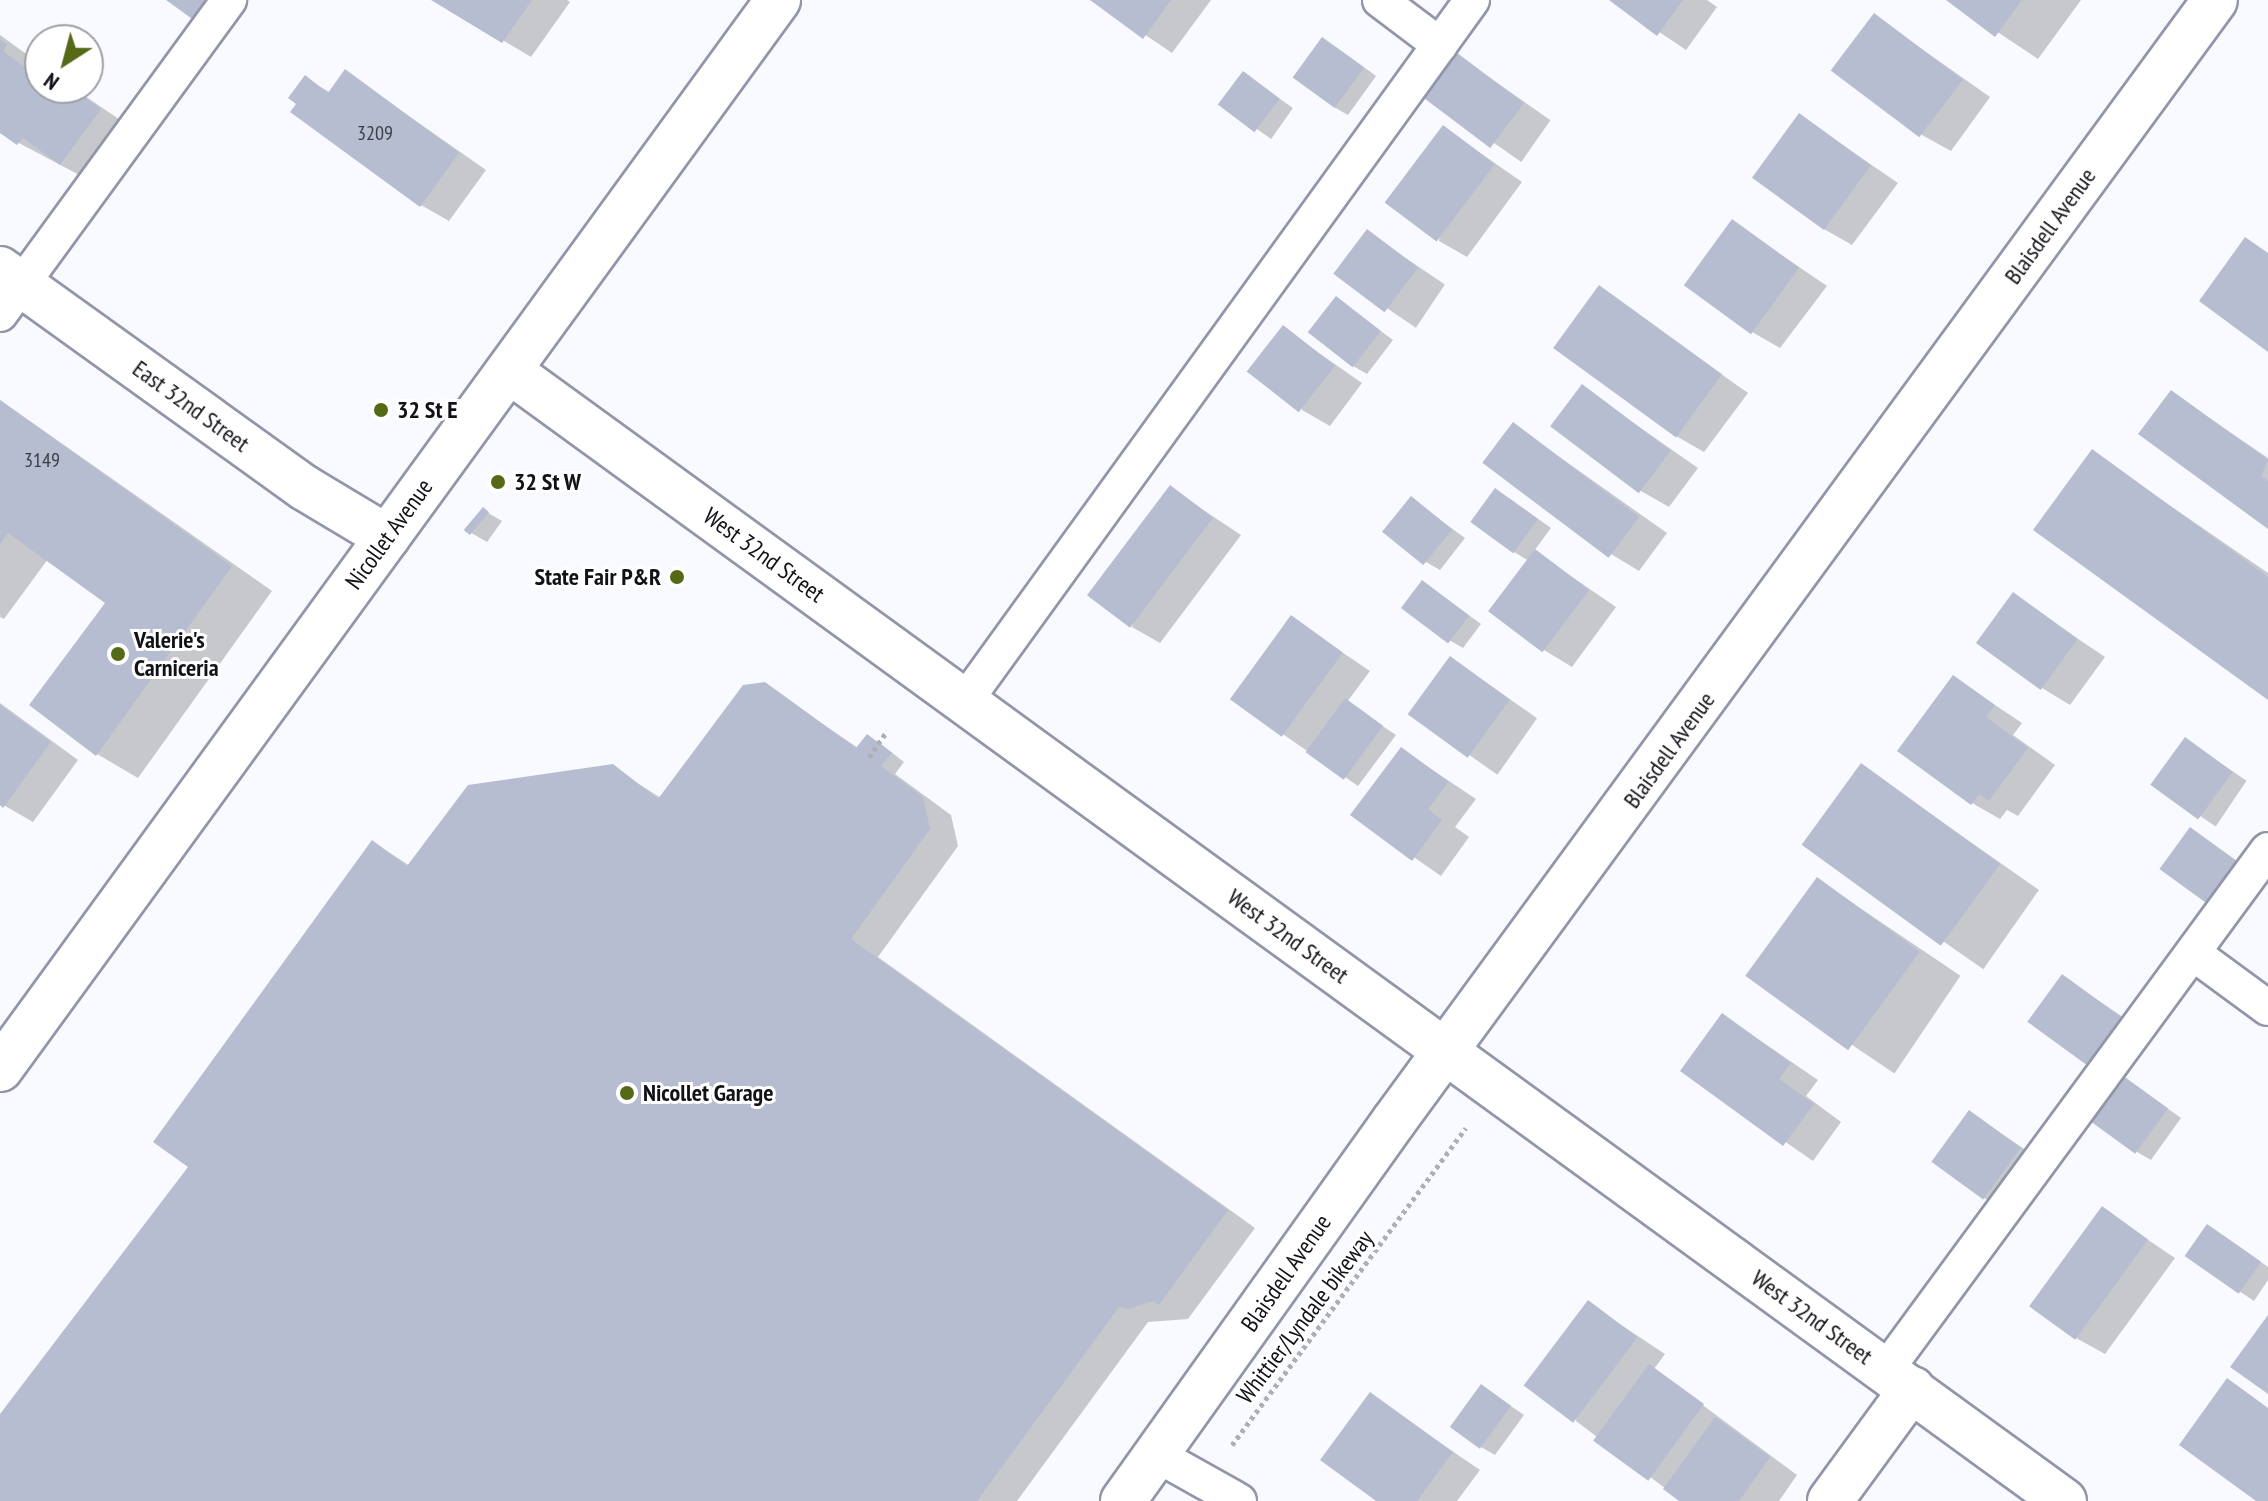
<!DOCTYPE html>
<style>
body{margin:0}
#map{position:relative;width:2268px;height:1501px;overflow:hidden;background:#f9faff;font-family:"PT Sans Narrow",sans-serif}
div>[style]{position:absolute}
.shadow>*{inset:0;background:#0003;transform-origin:0 0}
.building>*{inset:0;background:#b7bdd0;transform-origin:0 0}
.path>*{height:5px;margin-top:-2.5px;transform-origin:0;background:repeating-linear-gradient(90deg,#aeafb5 0 4px,transparent 0 8px)}
.roads{filter:drop-shadow(2px 0 #9196a9) drop-shadow(-2px 0 #9196a9) drop-shadow(0 2px #9196a9) drop-shadow(0 -2px #9196a9)}
.lane>*{height:34px;margin:-17px;padding:0 17px;transform-origin:17px;border-radius:17px;background:#fff}
.street>*{height:44px;margin:-22px;padding:0 22px;transform-origin:22px;border-radius:22px;background:#fff}
.secondary>*{height:44px;margin:-22px;padding:0 22px;transform-origin:22px;border-radius:22px;background:#fff}
.dots>*{width:22px;height:22px;translate:-50% -50%;box-sizing:border-box;border:4px solid #fff;border-radius:50%}
span{translate:-50% -50%;white-space:nowrap;text-align:center;line-height:1.15;-webkit-text-stroke:6px #fff;paint-order:stroke}
.number-label{font-size:20px;color:#3a3d46}
.number-label span{-webkit-text-stroke-width:0}
.street-label{font-size:24px;color:#101218}
.poi-label{font-size:24px;color:#101218;font-weight:700}
.left{translate:0 -50%;text-align:left}
.right{translate:-100% -50%;text-align:right}
.north{position:absolute;left:24px;top:24px;width:80px;height:80px;box-sizing:border-box;background:#fff;border:2px solid #9fa0a3;border-radius:50%;rotate:216deg;font-size:22px;font-weight:700;line-height:32px;text-align:center;color:#101218}
.north::after{content:'';display:block;margin:auto;width:28px;height:36px;background:#556917;clip-path:polygon(50% 0,100% 100%,50% 72%,0 100%)}
</style>
<div id="map">
<div class="shadow">
<div style="clip-path:polygon(436px 0,567px 0,570px 2px,531px 57px)"></div>
<div style="clip-path:polygon(1094px 0,1211px 0,1172px 53px)"></div>
<div style="clip-path:polygon(1612px 0,1707px 0,1717px 7px,1686px 50px)"></div>
<div style="clip-path:polygon(1949px 0,2081px 0,2038px 59px)"></div>
<div style="clip-path:polygon(1875px 16px,1990px 97px,1951px 151px,1922px 135px)"></div>
<div style="clip-path:polygon(0 35px,40px 64px,40px 88px,73px 88px,141px 134px,102px 187px,0 133px)"></div>
<div style="clip-path:polygon(1336px 47px,1376px 76px,1348px 115px,1334px 107px)"></div>
<div style="left:1453px;top:52px;width:119px;height:51px;rotate:35deg"></div>
<div style="clip-path:polygon(346px 72px,486px 170px,449px 221px,421px 205px,299px 104px,305px 78px,331px 93px)"></div>
<div style="left:1243px;top:73px;width:61px;height:38px;rotate:35deg"></div>
<div style="clip-path:polygon(1800px 116px,1898px 183px,1852px 245px,1824px 229px)"></div>
<div style="clip-path:polygon(1444px 128px,1522px 182px,1467px 257px,1439px 241px)"></div>
<div style="clip-path:polygon(1733px 222px,1827px 286px,1780px 348px,1752px 332px)"></div>
<div style="left:1367px;top:232px;width:94px;height:52px;rotate:34deg"></div>
<div style="clip-path:polygon(1599px 288px,1748px 393px,1704px 452px,1676px 436px)"></div>
<div style="clip-path:polygon(1336px 298px,1393px 340px,1367px 374px,1353px 366px)"></div>
<div style="clip-path:polygon(1283px 328px,1362px 383px,1330px 426px,1302px 410px)"></div>
<div style="clip-path:polygon(1582px 387px,1698px 468px,1669px 507px,1641px 491px)"></div>
<div style="clip-path:polygon(2171px 392px,2268px 458px,2268px 526px)"></div>
<div style="clip-path:polygon(0 400px,272px 591px,138px 778px,97px 754px,108px 602px,48px 559px,4px 619px,0 617px)"></div>
<div style="clip-path:polygon(1514px 425px,1667px 533px,1639px 571px,1611px 554px)"></div>
<div style="clip-path:polygon(2092px 452px,2268px 573px,2268px 697px)"></div>
<div style="clip-path:polygon(1170px 488px,1241px 535px,1160px 643px,1132px 627px)"></div>
<div style="clip-path:polygon(1509px 498px,1551px 528px,1534px 551px,1616px 607px,1572px 667px,1544px 650px,1529px 561px,1514px 552px)"></div>
<div style="clip-path:polygon(1411px 499px,1465px 538px,1440px 570px,1426px 562px)"></div>
<div style="clip-path:polygon(483px 510px,502px 521px,487px 542px,468px 531px)"></div>
<div style="clip-path:polygon(1423px 582px,1481px 624px,1463px 648px,1449px 640px)"></div>
<div style="clip-path:polygon(2013px 595px,2105px 657px,2070px 705px,2042px 688px)"></div>
<div style="clip-path:polygon(1291px 618px,1370px 671px,1347px 702px,1396px 735px,1358px 786px,1232px 699px)"></div>
<div style="left:1451px;top:658px;width:105px;height:69px;rotate:35deg"></div>
<div style="clip-path:polygon(1953px 677px,2022px 723px,2013px 735px,2055px 765px,2018px 816px,2007px 810px,2000px 819px,1972px 803px)"></div>
<div style="clip-path:polygon(764px 684px,858px 748px,867px 736px,881px 744px,904px 762px,895px 774px,951px 815px,958px 846px,878px 957px,1255px 1228px,1188px 1319px,1148px 1322px,1017px 1501px,0 1501px,0 1419px,191px 1166px,373px 842px,410px 866px,612px 767px,661px 798px)"></div>
<div style="clip-path:polygon(0 703px,78px 760px,33px 822px,0 803px)"></div>
<div style="left:2186px;top:740px;width:73px;height:55px;rotate:34deg"></div>
<div style="clip-path:polygon(1401px 749px,1476px 799px,1455px 827px,1469px 837px,1441px 876px,1353px 815px)"></div>
<div style="left:1862px;top:766px;width:216px;height:97px;rotate:35deg"></div>
<div style="clip-path:polygon(2204px 838px,2249px 870px,2221px 910px,2207px 902px)"></div>
<div style="left:1817px;top:879px;width:173px;height:118px;rotate:34deg"></div>
<div style="left:2062px;top:976px;width:104px;height:55px;rotate:34deg"></div>
<div style="clip-path:polygon(1723px 1015px,1818px 1080px,1806px 1096px,1841px 1122px,1813px 1161px,1682px 1070px)"></div>
<div style="clip-path:polygon(2136px 1086px,2181px 1118px,2151px 1160px,2137px 1152px)"></div>
<div style="clip-path:polygon(1969px 1112px,2048px 1165px,2012px 1214px,1984px 1198px)"></div>
<div style="clip-path:polygon(2102px 1209px,2175px 1258px,2105px 1354px,2076px 1338px)"></div>
<div style="clip-path:polygon(2221px 1234px,2268px 1267px,2268px 1280px,2254px 1301px,2187px 1256px)"></div>
<div style="clip-path:polygon(1588px 1303px,1665px 1354px,1654px 1369px,1797px 1475px,1779px 1501px,1682px 1501px,1576px 1421px)"></div>
<div style="clip-path:polygon(1482px 1386px,1524px 1415px,1495px 1455px,1481px 1447px)"></div>
<div style="clip-path:polygon(1370px 1395px,1480px 1470px,1457px 1501px,1380px 1501px)"></div>
</div>
<div class="building">
<div style="clip-path:polygon(166px 0,211px 0,195px 21px)"></div>
<div style="clip-path:polygon(431px 0,532px 0,502px 43px)"></div>
<div style="clip-path:polygon(1090px 0,1171px 0,1143px 39px)"></div>
<div style="clip-path:polygon(1609px 0,1683px 0,1657px 36px)"></div>
<div style="clip-path:polygon(1946px 0,2022px 0,1995px 37px)"></div>
<div style="left:1874px;top:13px;width:111px;height:72px;rotate:37deg"></div>
<div style="left:1322px;top:37px;width:52px;height:50px;rotate:36deg"></div>
<div style="clip-path:polygon(0 39px,7px 45px,3px 51px,40px 78px,40px 88px,72px 88px,101px 109px,60px 165px,23px 138px,17px 145px,0 133px)"></div>
<div style="left:1452px;top:49px;width:90px;height:56px;rotate:37deg"></div>
<div style="clip-path:polygon(345px 69px,459px 153px,420px 207px,290px 112px,296px 104px,288px 98px,305px 75px,328px 93px)"></div>
<div style="left:1243px;top:71px;width:46px;height:42px;rotate:37deg"></div>
<div style="left:1799px;top:113px;width:89px;height:80px;rotate:36deg"></div>
<div style="left:1443px;top:125px;width:65px;height:97px;rotate:37deg"></div>
<div style="left:1732px;top:219px;width:83px;height:82px;rotate:36deg"></div>
<div style="left:1367px;top:229px;width:64px;height:56px;rotate:37deg"></div>
<div style="clip-path:polygon(2245px 237px,2268px 253px,2268px 352px,2199px 301px)"></div>
<div style="left:1599px;top:285px;width:152px;height:78px;rotate:36deg"></div>
<div style="left:1336px;top:296px;width:57px;height:46px;rotate:38deg"></div>
<div style="left:1283px;top:325px;width:66px;height:59px;rotate:38deg"></div>
<div style="left:1582px;top:384px;width:111px;height:53px;rotate:37deg"></div>
<div style="clip-path:polygon(2171px 390px,2268px 460px,2261px 476px,2268px 481px,2268px 529px,2138px 434px)"></div>
<div style="clip-path:polygon(0 400px,232px 566px,96px 756px,29px 705px,105px 603px,8px 533px,0 544px)"></div>
<div style="left:1513px;top:422px;width:158px;height:51px;rotate:37deg"></div>
<div style="clip-path:polygon(2092px 449px,2268px 577px,2268px 700px,2033px 530px)"></div>
<div style="left:1170px;top:485px;width:54px;height:138px;rotate:37deg"></div>
<div style="left:1495px;top:488px;width:53px;height:42px;rotate:36deg"></div>
<div style="left:1411px;top:496px;width:53px;height:46px;rotate:39deg"></div>
<div style="left:483px;top:507px;width:8px;height:30px;rotate:40deg"></div>
<div style="left:1535px;top:549px;width:68px;height:78px;rotate:37deg"></div>
<div style="left:1422px;top:580px;width:59px;height:35px;rotate:37deg"></div>
<div style="left:2013px;top:592px;width:80px;height:63px;rotate:36deg"></div>
<div style="left:1291px;top:615px;width:64px;height:104px;rotate:36deg"></div>
<div style="left:1450px;top:656px;width:74px;height:72px;rotate:36deg"></div>
<div style="clip-path:polygon(1953px 675px,1995px 705px,1986px 717px,2028px 748px,1989px 801px,1979px 794px,1971px 805px,1897px 751px)"></div>
<div style="clip-path:polygon(765px 682px,856px 748px,867px 734px,892px 753px,881px 766px,923px 797px,930px 829px,851px 939px,1228px 1210px,1159px 1305px,1153px 1301px,1128px 1309px,1119px 1307px,977px 1501px,0 1501px,0 1414px,188px 1167px,153px 1142px,372px 840px,407px 866px,468px 785px,613px 764px,658px 799px,743px 685px)"></div>
<div style="left:1345px;top:698px;width:47px;height:67px;rotate:36deg"></div>
<div style="clip-path:polygon(0 705px,51px 742px,3px 808px,0 805px)"></div>
<div style="left:2185px;top:737px;width:59px;height:59px;rotate:36deg"></div>
<div style="clip-path:polygon(1401px 747px,1449px 782px,1428px 809px,1442px 820px,1412px 861px,1350px 815px)"></div>
<div style="left:1861px;top:763px;width:172px;height:101px;rotate:36deg"></div>
<div style="left:2190px;top:827px;width:57px;height:52px;rotate:36deg"></div>
<div style="left:1817px;top:877px;width:127px;height:122px;rotate:36deg"></div>
<div style="left:2062px;top:974px;width:73px;height:59px;rotate:36deg"></div>
<div style="clip-path:polygon(1722px 1013px,1791px 1063px,1779px 1079px,1814px 1104px,1783px 1146px,1680px 1071px)"></div>
<div style="left:2122px;top:1075px;width:57px;height:56px;rotate:36deg"></div>
<div style="left:1969px;top:1110px;width:64px;height:64px;rotate:36deg"></div>
<div style="left:2102px;top:1206px;width:57px;height:124px;rotate:36deg"></div>
<div style="left:2207px;top:1224px;width:66px;height:39px;rotate:35deg"></div>
<div style="left:1588px;top:1300px;width:62px;height:107px;rotate:37deg"></div>
<div style="clip-path:polygon(2268px 1315px,2268px 1394px,2230px 1367px)"></div>
<div style="left:1649px;top:1364px;width:68px;height:95px;rotate:36deg"></div>
<div style="clip-path:polygon(2227px 1378px,2268px 1408px,2268px 1501px,2256px 1501px,2179px 1445px)"></div>
<div style="left:1481px;top:1384px;width:37px;height:53px;rotate:36deg"></div>
<div style="clip-path:polygon(1370px 1392px,1453px 1452px,1417px 1501px,1376px 1501px,1320px 1460px)"></div>
<div style="clip-path:polygon(1715px 1417px,1770px 1457px,1739px 1501px,1679px 1501px,1663px 1489px)"></div>
</div>
<div class="path">
<div style="left:869px;top:757px;width:32px;rotate:-55deg"></div>
<div style="left:1232px;top:1445px;width:394px;rotate:-53.6deg"></div>
</div>
<div class="roads">
<div class="lane">
<div style="left:1380px;top:0;width:75px;rotate:36.9deg"></div>
<div style="left:0;top:314px;width:389px;rotate:-53.9deg"></div>
<div style="left:965px;top:701px;width:865px;rotate:-54.12deg"></div>
<div style="left:2193px;top:953px;width:93px;rotate:36.3deg"></div>
<div style="left:1886px;top:1370px;width:645px;rotate:-53.7deg"></div>
<div style="left:1157px;top:1455px;width:94px;rotate:29.3deg"></div>
</div>
<div class="street">
<div style="left:0;top:269px;width:375px;rotate:35.7deg"></div>
<div style="left:305px;top:488px;width:96px;rotate:30.9deg"></div>
<div style="left:511px;top:372px;width:1920px;rotate:36.02deg"></div>
<div style="left:1123px;top:1501px;width:467px;rotate:-54.5deg"></div>
<div style="left:1394px;top:1121px;width:1389px;rotate:-53.78deg"></div>
<div style="left:1830px;top:1501px;width:139px;rotate:-53.8deg"></div>
</div>
<div class="secondary">
<div style="left:0;top:1069px;width:1322px;rotate:-53.95deg"></div>
</div>
</div>
<div class="dots">
<div style="left:381px;top:410px;background:#556917"></div>
<div style="left:498px;top:482px;background:#556917"></div>
<div style="left:677px;top:577px;background:#556917"></div>
<div style="left:118px;top:654px;background:#556917"></div>
<div style="left:627px;top:1093px;background:#556917"></div>
</div>
<div class="number-label">
<span style="left:375px;top:133px">3209</span>
<span style="left:42px;top:460px">3149</span>
</div>
<div class="street-label">
<span style="left:2050px;top:226px;rotate:-54deg">Blaisdell Avenue</span>
<span style="left:191px;top:406px;rotate:36deg">East 32nd Street</span>
<span style="left:389px;top:534px;rotate:-54deg">Nicollet Avenue</span>
<span style="left:764px;top:555px;rotate:36deg">West 32nd Street</span>
<span style="left:1669px;top:750px;rotate:-54deg">Blaisdell Avenue</span>
<span style="left:1288px;top:936px;rotate:36deg">West 32nd Street</span>
<span style="left:1286px;top:1273px;rotate:-55deg">Blaisdell Avenue</span>
<span style="left:1305px;top:1317px;rotate:-53deg">Whittier/Lyndale bikeway</span>
<span style="left:1812px;top:1317px;rotate:36deg">West 32nd Street</span>
</div>
<div class="poi-label">
<span class="left" style="left:397px;top:410px">32 St E</span>
<span class="left" style="left:514px;top:482px">32 St W</span>
<span class="right" style="left:661px;top:577px">State Fair P&amp;R</span>
<span class="left" style="left:134px;top:654px">Valerie's<br>Carniceria</span>
<span class="left" style="left:643px;top:1093px">Nicollet Garage</span>
</div>
<div class="north">N</div>
</div>
